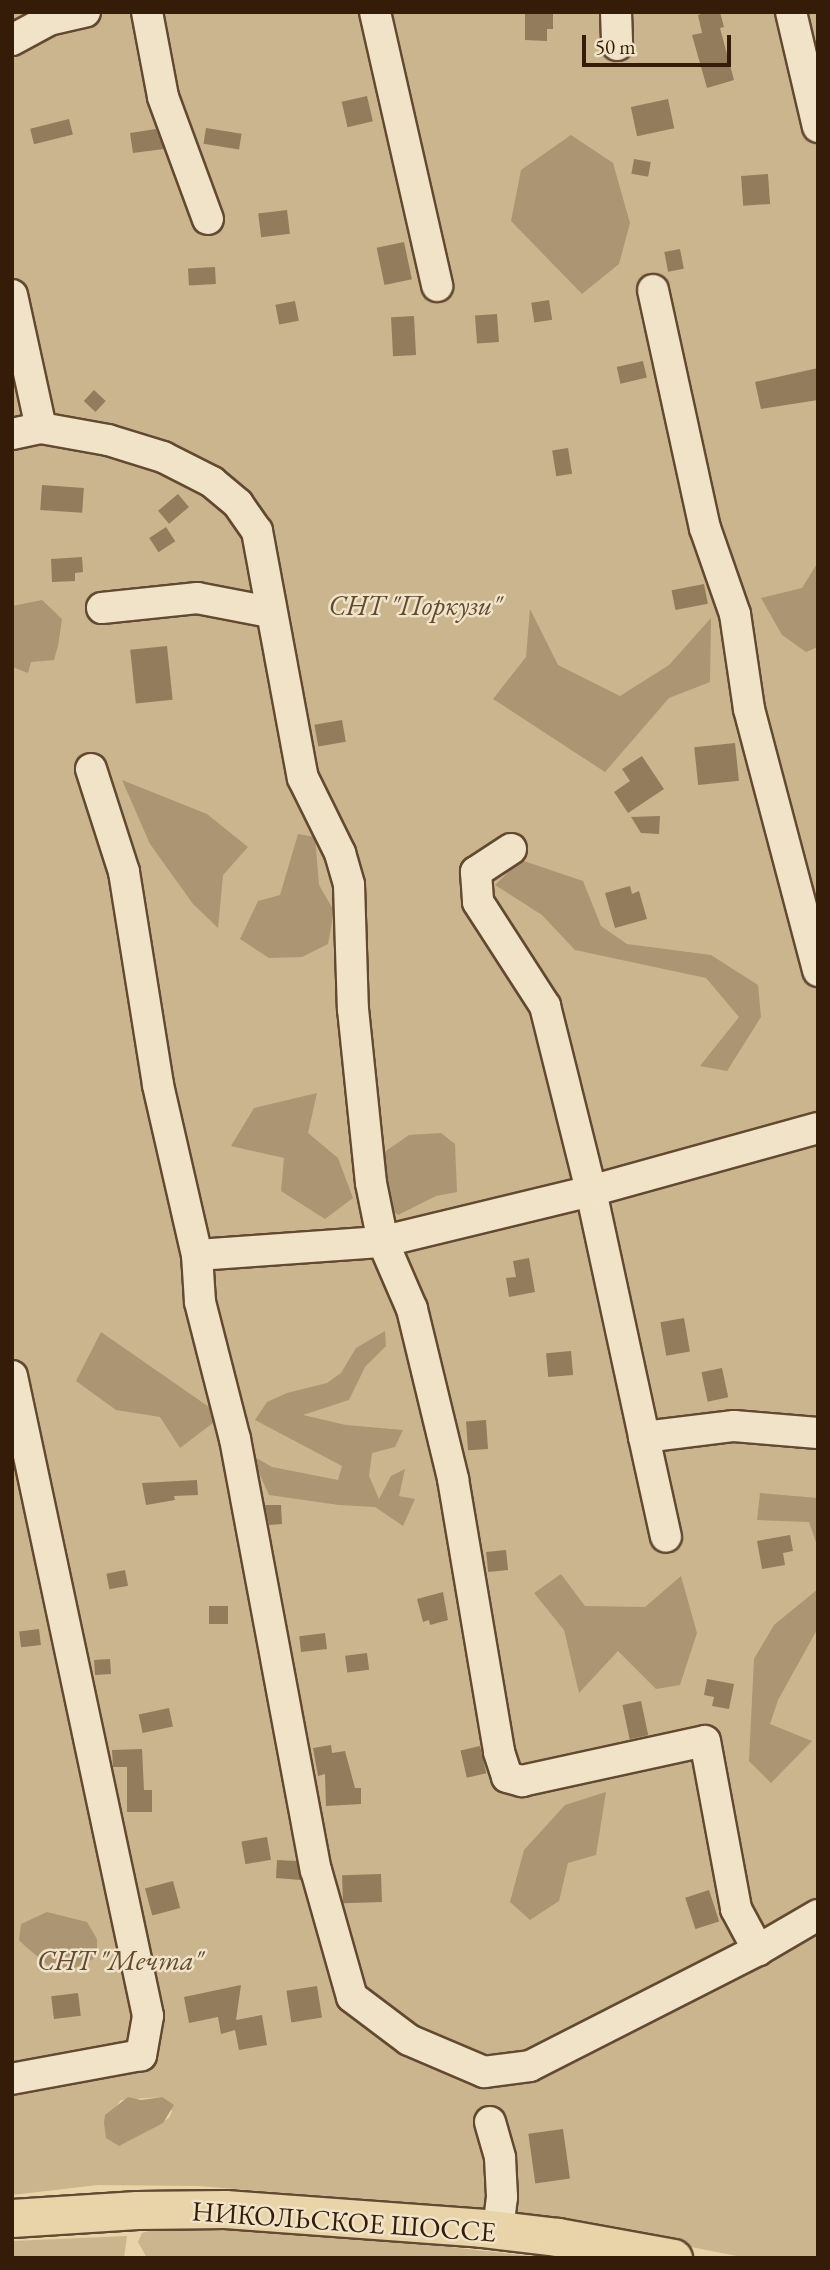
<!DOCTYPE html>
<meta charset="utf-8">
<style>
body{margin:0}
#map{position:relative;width:830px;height:2270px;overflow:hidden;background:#e9d4a9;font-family:"EB Garamond",serif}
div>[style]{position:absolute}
.green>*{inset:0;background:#cab58e}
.water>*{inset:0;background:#ac9573}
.building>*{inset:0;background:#937c5c;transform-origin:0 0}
.roads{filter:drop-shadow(2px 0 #624a31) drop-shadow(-2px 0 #624a31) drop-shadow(0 2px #624a31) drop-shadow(0 -2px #624a31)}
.minor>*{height:30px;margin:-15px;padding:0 15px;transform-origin:15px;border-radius:15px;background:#f1e3c7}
.major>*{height:37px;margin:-18.5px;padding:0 18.5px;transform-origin:18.5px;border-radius:18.5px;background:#e9d4a9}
span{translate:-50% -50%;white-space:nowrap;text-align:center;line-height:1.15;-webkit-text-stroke:5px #f1e3c7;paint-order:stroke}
.park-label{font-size:28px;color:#624a31;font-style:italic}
.street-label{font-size:28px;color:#351c09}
.frame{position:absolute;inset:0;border:14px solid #351c09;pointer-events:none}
.scale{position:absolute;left:582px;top:35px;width:149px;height:32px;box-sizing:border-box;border:4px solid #351c09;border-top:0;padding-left:9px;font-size:21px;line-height:24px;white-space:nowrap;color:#351c09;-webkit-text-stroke:5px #f1e3c7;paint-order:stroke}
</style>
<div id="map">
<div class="green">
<div style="clip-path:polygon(evenodd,12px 12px,818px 12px,818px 2258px,747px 2258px,635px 2236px,445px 2206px,199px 2186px,98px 2185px,12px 2195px,12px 12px,162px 2097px,172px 2111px,169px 2118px,129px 2140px,112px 2112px,121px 2100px,162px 2097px)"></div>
<div style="clip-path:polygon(163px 2227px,213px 2227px,379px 2239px,547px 2258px,147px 2258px,138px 2242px,142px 2233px)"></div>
<div style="clip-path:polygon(127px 2236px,124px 2258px,12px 2258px,12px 2241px)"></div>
</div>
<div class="water">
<div style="clip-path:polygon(571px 135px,613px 163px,630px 223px,619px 264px,582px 294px,511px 221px,521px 170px)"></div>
<div style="clip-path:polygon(818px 562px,818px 647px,806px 652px,782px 635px,761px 598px,802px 588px)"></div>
<div style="clip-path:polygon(42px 600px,62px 619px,58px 646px,54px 660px,31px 662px,28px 673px,12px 667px,12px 606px)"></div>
<div style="clip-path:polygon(530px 609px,558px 665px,620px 696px,669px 665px,711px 618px,710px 682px,669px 698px,605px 772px,493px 699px,526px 657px)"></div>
<div style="clip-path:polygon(122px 780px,207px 814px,248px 847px,223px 875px,218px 928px,193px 904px,150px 844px)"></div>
<div style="clip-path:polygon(298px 834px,315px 837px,319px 885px,334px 911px,328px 944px,302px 957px,269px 958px,240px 939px,258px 901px,280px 895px)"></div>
<div style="clip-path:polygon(521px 860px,583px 881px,601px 926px,627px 944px,711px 955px,758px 985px,761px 1017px,727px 1071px,700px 1066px,739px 1017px,706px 978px,575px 950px,542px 915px,495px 885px)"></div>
<div style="clip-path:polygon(317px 1093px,308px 1133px,338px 1158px,353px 1198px,325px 1219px,281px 1191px,284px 1158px,231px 1146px,254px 1108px)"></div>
<div style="clip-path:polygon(441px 1133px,455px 1144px,457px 1192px,436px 1196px,398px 1215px,390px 1208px,384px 1184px,383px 1153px,409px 1135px)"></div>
<div style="clip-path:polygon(385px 1331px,386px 1346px,365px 1367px,349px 1400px,303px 1415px,346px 1425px,403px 1430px,395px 1447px,372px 1453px,369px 1476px,379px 1499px,391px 1476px,405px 1469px,399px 1496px,415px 1499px,403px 1526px,375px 1507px,339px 1505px,269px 1495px,251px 1455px,272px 1467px,338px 1480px,342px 1466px,255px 1420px,267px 1402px,287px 1393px,327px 1383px,341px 1373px,356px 1348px)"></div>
<div style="clip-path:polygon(101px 1332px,222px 1416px,180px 1448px,160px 1417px,116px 1410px,76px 1381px)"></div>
<div style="clip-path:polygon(760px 1493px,818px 1498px,818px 1548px,809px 1522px,757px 1520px)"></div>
<div style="clip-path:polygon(561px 1574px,585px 1606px,645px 1607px,681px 1576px,697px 1633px,680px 1685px,656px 1689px,618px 1651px,579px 1693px,564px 1630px,534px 1593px)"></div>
<div style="clip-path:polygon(818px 1589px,818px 1628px,778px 1700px,770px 1724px,812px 1741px,771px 1783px,749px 1761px,754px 1659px,774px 1625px)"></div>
<div style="clip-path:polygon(606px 1792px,596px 1855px,568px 1863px,559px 1901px,530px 1920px,510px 1902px,524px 1850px,565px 1805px)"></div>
<div style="clip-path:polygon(47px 1912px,87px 1922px,97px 1939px,97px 1953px,93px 1959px,66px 1972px,56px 1972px,25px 1946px,19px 1940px,21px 1924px)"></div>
<div style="clip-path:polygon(128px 2097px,141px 2100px,162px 2097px,174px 2105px,163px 2123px,119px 2146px,106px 2138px,104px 2123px,105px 2115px)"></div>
</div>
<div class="building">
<div style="clip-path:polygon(525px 12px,553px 12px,553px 29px,547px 29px,547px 41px,525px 40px)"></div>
<div style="clip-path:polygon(708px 12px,720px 12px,724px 27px,720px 28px,734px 80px,707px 88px,692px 35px,702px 33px,698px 15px)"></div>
<div style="left:367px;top:96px;width:26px;height:26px;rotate:77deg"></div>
<div style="left:668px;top:99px;width:30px;height:38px;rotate:78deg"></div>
<div style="left:69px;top:119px;width:16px;height:40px;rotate:76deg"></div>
<div style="left:206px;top:128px;width:36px;height:16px;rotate:9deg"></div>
<div style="clip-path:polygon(156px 129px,164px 149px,133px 153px,130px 133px)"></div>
<div style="left:634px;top:159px;width:17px;height:15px;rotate:10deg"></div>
<div style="left:768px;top:174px;width:30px;height:27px;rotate:86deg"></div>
<div style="left:287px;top:210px;width:24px;height:29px;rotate:83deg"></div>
<div style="left:404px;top:242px;width:38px;height:28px;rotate:78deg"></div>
<div style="left:680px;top:249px;width:20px;height:16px;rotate:79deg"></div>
<div style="left:215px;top:267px;width:17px;height:27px;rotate:87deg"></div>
<div style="left:549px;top:300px;width:20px;height:18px;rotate:81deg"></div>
<div style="left:295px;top:301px;width:20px;height:20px;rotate:79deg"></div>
<div style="left:497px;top:314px;width:28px;height:22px;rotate:86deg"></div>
<div style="left:414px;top:316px;width:39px;height:23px;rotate:87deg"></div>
<div style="left:643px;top:361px;width:17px;height:27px;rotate:77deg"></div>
<div style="clip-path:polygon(818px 368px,818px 400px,761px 409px,755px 382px)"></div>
<div style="left:94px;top:390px;width:16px;height:15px;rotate:43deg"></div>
<div style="left:568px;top:448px;width:26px;height:16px;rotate:81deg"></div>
<div style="left:42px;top:485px;width:42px;height:25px;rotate:4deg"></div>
<div style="left:178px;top:494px;width:17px;height:26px;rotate:50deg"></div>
<div style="left:166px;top:527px;width:17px;height:20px;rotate:57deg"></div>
<div style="clip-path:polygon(82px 557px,83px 572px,75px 573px,75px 581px,52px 582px,51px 559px)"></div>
<div style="left:704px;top:584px;width:20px;height:33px;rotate:79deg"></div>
<div style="left:167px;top:646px;width:54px;height:37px;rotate:84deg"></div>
<div style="left:342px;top:720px;width:22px;height:28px;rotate:80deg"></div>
<div style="left:735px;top:743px;width:38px;height:41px;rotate:84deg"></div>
<div style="clip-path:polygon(642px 756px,664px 789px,628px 813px,614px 792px,630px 781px,622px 769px)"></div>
<div style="clip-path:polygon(660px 816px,659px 834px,641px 833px,631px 817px)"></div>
<div style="clip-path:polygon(630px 886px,632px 894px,639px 891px,647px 919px,615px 928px,605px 893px)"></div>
<div style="clip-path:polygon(529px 1258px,535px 1292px,509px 1297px,506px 1278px,516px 1277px,513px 1261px)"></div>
<div style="left:684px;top:1318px;width:34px;height:24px;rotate:80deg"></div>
<div style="left:571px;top:1351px;width:24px;height:25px;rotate:85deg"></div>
<div style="left:722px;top:1368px;width:30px;height:21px;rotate:78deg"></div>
<div style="left:486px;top:1420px;width:29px;height:20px;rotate:86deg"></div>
<div style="clip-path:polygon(197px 1480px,198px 1495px,174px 1496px,175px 1500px,146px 1505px,142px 1483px)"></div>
<div style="clip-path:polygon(265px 1505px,281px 1505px,282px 1524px,269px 1525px)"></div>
<div style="clip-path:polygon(790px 1535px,793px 1551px,783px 1553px,785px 1565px,762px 1569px,757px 1541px)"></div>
<div style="left:506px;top:1550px;width:20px;height:20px;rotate:84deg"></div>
<div style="left:125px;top:1570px;width:16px;height:19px;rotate:79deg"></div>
<div style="clip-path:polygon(443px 1592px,448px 1620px,430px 1625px,429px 1620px,423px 1622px,417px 1599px)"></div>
<div style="left:228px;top:1606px;width:18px;height:19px;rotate:90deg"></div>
<div style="left:39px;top:1629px;width:16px;height:20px;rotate:83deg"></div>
<div style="left:325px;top:1633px;width:16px;height:26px;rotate:83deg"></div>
<div style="left:367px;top:1653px;width:17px;height:22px;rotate:83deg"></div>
<div style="left:110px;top:1659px;width:15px;height:16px;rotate:86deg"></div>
<div style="clip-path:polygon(707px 1679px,734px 1684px,729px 1709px,712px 1706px,714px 1697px,704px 1695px)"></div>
<div style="left:641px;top:1701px;width:35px;height:19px;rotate:78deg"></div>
<div style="left:169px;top:1708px;width:19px;height:31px;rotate:78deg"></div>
<div style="clip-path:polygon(331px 1745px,332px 1753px,345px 1751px,355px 1788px,361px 1788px,361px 1804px,326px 1806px,325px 1774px,318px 1776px,313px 1748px)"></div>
<div style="left:480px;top:1746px;width:28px;height:20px;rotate:77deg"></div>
<div style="clip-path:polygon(142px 1749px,144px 1790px,152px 1790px,152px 1812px,127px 1812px,127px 1767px,113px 1767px,112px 1750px)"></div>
<div style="left:267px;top:1837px;width:23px;height:26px;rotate:80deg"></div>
<div style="clip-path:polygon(277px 1860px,297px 1861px,301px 1880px,276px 1878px)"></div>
<div style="left:381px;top:1874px;width:28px;height:39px;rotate:88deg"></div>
<div style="left:173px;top:1881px;width:28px;height:29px;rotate:75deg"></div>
<div style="left:709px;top:1890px;width:33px;height:25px;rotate:72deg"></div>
<div style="clip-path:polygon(241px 1985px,236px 2020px,262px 2015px,267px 2045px,239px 2050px,235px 2030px,221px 2034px,218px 2017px,189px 2023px,184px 1997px)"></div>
<div style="left:317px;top:1986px;width:32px;height:31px;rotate:81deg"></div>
<div style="left:78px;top:1993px;width:23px;height:27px;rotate:83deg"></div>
<div style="left:563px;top:2129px;width:50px;height:35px;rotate:82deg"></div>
</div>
<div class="roads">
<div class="minor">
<div style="left:147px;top:12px;width:86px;rotate:79.3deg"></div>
<div style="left:163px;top:97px;width:130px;rotate:69.8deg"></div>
<div style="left:375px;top:12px;width:281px;rotate:77.2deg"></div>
<div style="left:616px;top:12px;width:33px;rotate:88deg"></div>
<div style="left:791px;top:12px;width:118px;rotate:76.8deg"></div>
<div style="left:12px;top:40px;width:42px;rotate:-28.4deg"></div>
<div style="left:49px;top:20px;width:37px;rotate:-13deg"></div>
<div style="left:653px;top:290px;width:244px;rotate:77.7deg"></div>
<div style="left:705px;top:528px;width:91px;rotate:70.8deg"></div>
<div style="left:735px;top:614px;width:96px;rotate:81.6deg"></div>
<div style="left:749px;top:709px;width:271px;rotate:75.2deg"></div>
<div style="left:12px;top:295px;width:136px;rotate:77.7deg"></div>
<div style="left:12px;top:434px;width:30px;rotate:-12deg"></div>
<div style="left:41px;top:428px;width:68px;rotate:10.2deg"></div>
<div style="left:108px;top:440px;width:58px;rotate:17.2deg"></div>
<div style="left:163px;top:457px;width:55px;rotate:27deg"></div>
<div style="left:212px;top:482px;width:34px;rotate:40deg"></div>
<div style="left:238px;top:504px;width:33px;rotate:55deg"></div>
<div style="left:257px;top:531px;width:251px;rotate:79.5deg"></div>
<div style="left:303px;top:778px;width:84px;rotate:63.7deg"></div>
<div style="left:340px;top:853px;width:33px;rotate:74deg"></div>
<div style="left:349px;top:885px;width:124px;rotate:88.2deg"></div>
<div style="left:353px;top:1009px;width:175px;rotate:84.1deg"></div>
<div style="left:371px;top:1183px;width:60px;rotate:78.5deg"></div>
<div style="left:383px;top:1242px;width:73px;rotate:66.6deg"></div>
<div style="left:412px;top:1309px;width:175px;rotate:76.4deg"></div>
<div style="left:453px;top:1479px;width:277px;rotate:80.4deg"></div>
<div style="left:499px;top:1752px;width:26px;rotate:72deg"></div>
<div style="left:507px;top:1777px;width:16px;rotate:15deg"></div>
<div style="left:522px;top:1781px;width:187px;rotate:-12.3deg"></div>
<div style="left:705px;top:1741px;width:171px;rotate:79.5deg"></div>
<div style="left:736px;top:1909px;width:47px;rotate:61.8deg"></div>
<div style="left:102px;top:608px;width:96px;rotate:-6deg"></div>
<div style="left:197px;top:598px;width:74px;rotate:10.9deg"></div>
<div style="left:91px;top:769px;width:108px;rotate:72.2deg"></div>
<div style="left:124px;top:872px;width:216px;rotate:80.9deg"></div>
<div style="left:158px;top:1085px;width:174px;rotate:77.1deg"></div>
<div style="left:511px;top:849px;width:42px;rotate:146.7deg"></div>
<div style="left:476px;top:872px;width:30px;rotate:86deg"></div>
<div style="left:478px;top:902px;width:124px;rotate:57.2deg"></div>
<div style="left:545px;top:1006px;width:191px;rotate:76deg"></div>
<div style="left:591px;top:1191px;width:252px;rotate:77.8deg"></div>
<div style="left:644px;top:1437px;width:91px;rotate:-7deg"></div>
<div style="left:734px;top:1426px;width:84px;rotate:4.8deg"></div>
<div style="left:818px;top:1128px;width:236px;rotate:164.5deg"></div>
<div style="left:591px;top:1191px;width:217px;rotate:166.4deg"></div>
<div style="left:380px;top:1242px;width:183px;rotate:175.9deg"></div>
<div style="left:197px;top:1255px;width:47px;rotate:86.3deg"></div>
<div style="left:200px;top:1302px;width:141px;rotate:75.7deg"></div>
<div style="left:235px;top:1439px;width:439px;rotate:79.4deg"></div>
<div style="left:316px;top:1870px;width:132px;rotate:74.2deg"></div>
<div style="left:352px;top:1997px;width:71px;rotate:37deg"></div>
<div style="left:409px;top:2040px;width:82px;rotate:23.1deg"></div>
<div style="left:484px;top:2072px;width:46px;rotate:-7.4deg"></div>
<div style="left:530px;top:2066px;width:256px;rotate:-27deg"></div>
<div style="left:758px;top:1950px;width:69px;rotate:-30.3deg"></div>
<div style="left:12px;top:1376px;width:654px;rotate:78deg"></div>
<div style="left:148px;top:2016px;width:40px;rotate:100deg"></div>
<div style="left:141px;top:2055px;width:131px;rotate:169.5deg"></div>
<div style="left:644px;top:1437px;width:102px;rotate:77.6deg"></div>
<div style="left:490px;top:2122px;width:37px;rotate:74deg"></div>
<div style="left:500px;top:2158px;width:39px;rotate:87deg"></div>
<div style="left:502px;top:2197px;width:33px;rotate:97deg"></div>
</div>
<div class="major">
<div style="left:12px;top:2218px;width:125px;rotate:-3.7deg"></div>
<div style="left:137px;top:2210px;width:88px;rotate:-0.7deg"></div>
<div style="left:225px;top:2209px;width:257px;rotate:4.2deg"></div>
<div style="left:481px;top:2228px;width:78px;rotate:6.7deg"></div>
<div style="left:558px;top:2237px;width:117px;rotate:10.3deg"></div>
</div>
</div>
<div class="park-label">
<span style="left:415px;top:605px">СНТ "Поркузи"</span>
<span style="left:120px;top:1960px">СНТ "Мечта"</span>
</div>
<div class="street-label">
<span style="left:344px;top:2221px;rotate:4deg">НИКОЛЬСКОЕ ШОССЕ</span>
</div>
<div class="frame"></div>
<div class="scale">50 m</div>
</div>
